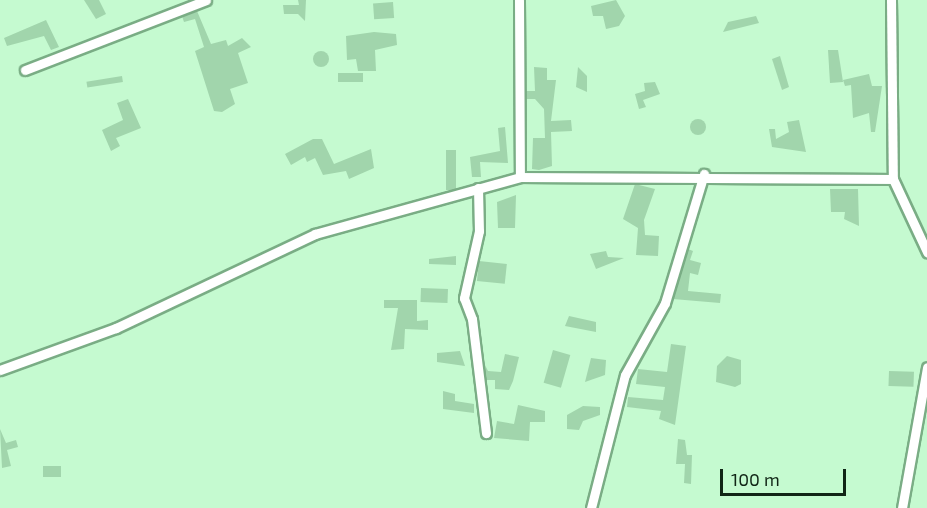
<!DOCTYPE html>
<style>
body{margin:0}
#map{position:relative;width:927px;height:508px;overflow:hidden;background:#c5fad0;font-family:"Exo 2",sans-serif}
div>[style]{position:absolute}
.building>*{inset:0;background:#a1d5ac;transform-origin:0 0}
.round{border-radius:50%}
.roads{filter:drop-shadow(2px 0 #7aad85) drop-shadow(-2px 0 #7aad85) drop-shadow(0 2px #7aad85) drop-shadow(0 -2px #7aad85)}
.minor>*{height:9px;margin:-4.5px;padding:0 4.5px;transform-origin:4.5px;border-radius:4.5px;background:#fff}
span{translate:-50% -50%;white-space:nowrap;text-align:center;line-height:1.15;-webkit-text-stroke:5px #c5fad0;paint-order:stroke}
.scale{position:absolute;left:720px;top:469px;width:126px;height:27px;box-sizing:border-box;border:3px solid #112516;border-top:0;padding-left:8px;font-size:18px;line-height:21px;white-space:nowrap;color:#112516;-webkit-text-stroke:4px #c5fad0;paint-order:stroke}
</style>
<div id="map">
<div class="building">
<div style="clip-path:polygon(84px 0,99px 0,106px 14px,96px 19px)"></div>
<div style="clip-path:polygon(298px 0,306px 0,305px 21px,298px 14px,284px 14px,283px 5px,299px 5px)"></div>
<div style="clip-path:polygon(616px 0,625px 16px,619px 26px,606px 29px,603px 16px,593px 16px,591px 6px)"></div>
<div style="left:393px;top:2px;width:16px;height:20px;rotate:86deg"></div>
<div style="clip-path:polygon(197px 11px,211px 44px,226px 40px,228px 46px,242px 38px,251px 47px,238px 53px,248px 83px,230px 89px,235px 104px,222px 112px,214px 111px,195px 51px,204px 47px,195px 19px,184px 22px,182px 16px)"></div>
<div style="clip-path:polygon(756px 16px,759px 23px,723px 32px,728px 22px)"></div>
<div style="clip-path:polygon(46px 20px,59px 47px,51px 50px,44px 36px,7px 46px,4px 38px)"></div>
<div style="clip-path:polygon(374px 32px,396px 34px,397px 45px,375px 50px,376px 71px,358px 71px,356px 59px,347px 60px,346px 36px)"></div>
<div style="clip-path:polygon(828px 50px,838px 50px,843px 82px,830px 83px)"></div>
<div class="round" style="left:313px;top:51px;width:16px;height:16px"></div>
<div style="clip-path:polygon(780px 56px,789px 87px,782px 90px,772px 59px)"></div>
<div style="clip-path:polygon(534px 67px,547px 68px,547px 80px,556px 80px,551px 121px,571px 120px,572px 131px,551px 132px,552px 166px,539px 170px,532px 169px,533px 138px,545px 138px,544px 109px,535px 99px,526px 99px,526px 91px,535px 91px)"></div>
<div style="clip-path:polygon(578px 67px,587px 76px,587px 92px,576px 87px)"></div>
<div style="left:363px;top:73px;width:9px;height:25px;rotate:90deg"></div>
<div style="clip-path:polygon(869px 74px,872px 86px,882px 86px,875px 132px,871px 132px,869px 113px,853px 118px,851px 85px,845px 86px,843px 80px)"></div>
<div style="left:122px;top:76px;width:6px;height:36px;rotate:81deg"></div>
<div style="clip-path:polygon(655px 82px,660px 94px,643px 100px,646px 107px,639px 109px,635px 94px,645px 91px,644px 83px)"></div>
<div style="clip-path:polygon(128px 99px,141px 128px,116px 138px,120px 146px,111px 151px,102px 130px,123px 120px,117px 103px)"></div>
<div class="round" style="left:690px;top:119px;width:16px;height:16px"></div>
<div style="clip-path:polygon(799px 120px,806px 152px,772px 147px,769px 129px,775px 129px,776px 139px,789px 132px,787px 122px)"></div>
<div style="clip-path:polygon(505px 127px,508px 163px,480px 162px,481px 177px,472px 177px,470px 157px,500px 151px,498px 128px)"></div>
<div style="clip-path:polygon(313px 139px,322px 139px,334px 164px,371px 149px,374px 168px,349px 179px,346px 171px,323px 175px,315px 158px,307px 162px,305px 157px,291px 165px,285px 154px)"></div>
<div style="left:446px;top:150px;width:10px;height:40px"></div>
<div style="clip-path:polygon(635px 184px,655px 189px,644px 220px,645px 235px,659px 236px,658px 256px,636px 255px,638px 228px,623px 219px)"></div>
<div style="clip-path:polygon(830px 189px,858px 189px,859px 226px,844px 219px,845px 212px,831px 212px)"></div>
<div style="clip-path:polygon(516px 195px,515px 228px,498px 228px,497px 202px)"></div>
<div style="clip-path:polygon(688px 249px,693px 251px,690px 260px,701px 263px,698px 275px,690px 273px,688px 291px,721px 294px,720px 303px,673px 299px)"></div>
<div style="clip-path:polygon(606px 251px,608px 257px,624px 258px,596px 269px,590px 254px)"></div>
<div style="clip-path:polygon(456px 256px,456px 265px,429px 264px,429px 259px)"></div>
<div style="left:479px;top:261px;width:28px;height:20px;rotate:6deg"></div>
<div style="left:421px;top:288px;width:27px;height:14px;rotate:2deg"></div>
<div style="clip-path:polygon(384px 300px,417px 300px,417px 321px,428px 320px,428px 330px,405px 329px,404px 349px,391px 350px,398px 308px,384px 308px)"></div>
<div style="clip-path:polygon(569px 316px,596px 322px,596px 332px,565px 326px)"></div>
<div style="clip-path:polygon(671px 344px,686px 346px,675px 425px,659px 419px,661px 411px,627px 407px,628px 397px,663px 400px,665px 387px,636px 384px,638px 369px,667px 372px)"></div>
<div style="left:553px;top:350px;width:18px;height:34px;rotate:16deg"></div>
<div style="clip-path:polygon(460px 351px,465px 366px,437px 362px,437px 353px)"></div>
<div style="clip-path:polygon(505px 354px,519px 357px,513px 381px,509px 390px,495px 389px,495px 380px,486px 380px,484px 363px,488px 371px,501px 372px)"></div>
<div style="clip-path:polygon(727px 356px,741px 360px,741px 384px,735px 387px,716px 382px,717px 366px)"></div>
<div style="clip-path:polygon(591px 358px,606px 360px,605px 375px,585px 382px)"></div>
<div style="left:889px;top:371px;width:25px;height:15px;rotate:2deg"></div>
<div style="clip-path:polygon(443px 391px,455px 394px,455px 401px,474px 404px,474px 413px,443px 409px)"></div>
<div style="clip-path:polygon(518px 405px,545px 411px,545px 422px,530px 422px,529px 441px,494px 438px,497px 421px,514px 424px)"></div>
<div style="clip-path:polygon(583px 406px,600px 407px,600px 415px,583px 421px,579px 430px,567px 429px,567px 415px)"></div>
<div style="clip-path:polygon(0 429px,6px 443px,16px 440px,18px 447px,7px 450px,11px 466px,2px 468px)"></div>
<div style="clip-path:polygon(678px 439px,685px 440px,687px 455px,692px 455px,691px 484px,684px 483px,685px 464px,676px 464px)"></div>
<div style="left:43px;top:466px;width:18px;height:11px"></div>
</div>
<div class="roads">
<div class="minor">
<div style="left:519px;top:0;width:177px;rotate:89.7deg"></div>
<div style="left:891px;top:0;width:179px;rotate:89.4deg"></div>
<div style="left:25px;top:70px;width:194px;rotate:-21.1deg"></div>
<div style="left:478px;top:188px;width:43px;rotate:88.7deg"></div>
<div style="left:479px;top:231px;width:69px;rotate:102.6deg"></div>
<div style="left:464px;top:298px;width:22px;rotate:69deg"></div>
<div style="left:472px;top:319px;width:115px;rotate:83deg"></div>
<div style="left:0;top:370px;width:123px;rotate:-19.9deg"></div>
<div style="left:116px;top:328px;width:220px;rotate:-25.3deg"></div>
<div style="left:315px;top:234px;width:213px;rotate:-15.5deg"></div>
<div style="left:520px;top:177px;width:373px;rotate:0.3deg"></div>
<div style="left:893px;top:179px;width:81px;rotate:65deg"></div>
<div style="left:591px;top:508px;width:137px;rotate:-75.7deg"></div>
<div style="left:625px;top:375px;width:82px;rotate:-60.9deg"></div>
<div style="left:665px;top:303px;width:135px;rotate:-73.2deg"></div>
<div style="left:902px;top:508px;width:143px;rotate:-79.9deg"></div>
</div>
</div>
<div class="scale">100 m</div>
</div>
